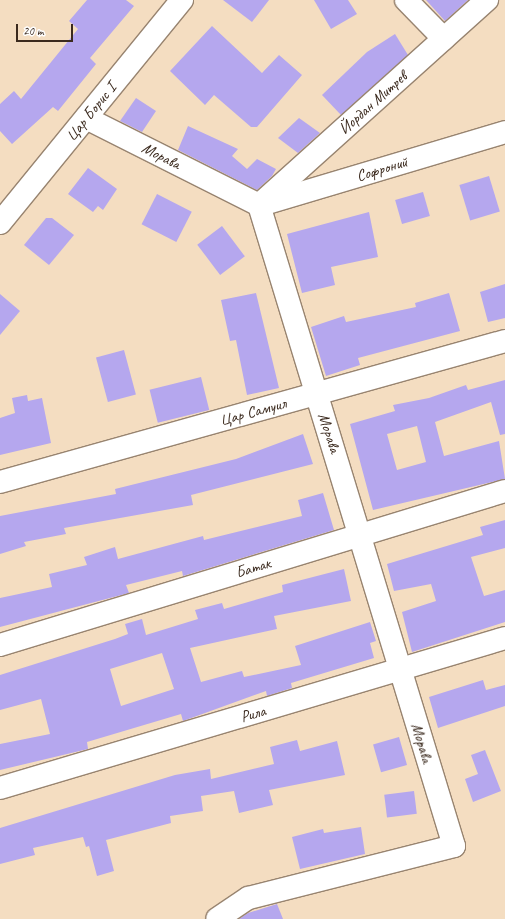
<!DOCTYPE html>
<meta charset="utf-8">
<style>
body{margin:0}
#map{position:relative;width:505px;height:919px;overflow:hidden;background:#f4ddc1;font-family:Caveat,sans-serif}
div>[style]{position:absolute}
.building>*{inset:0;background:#b5a7ee;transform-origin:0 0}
.roads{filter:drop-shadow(1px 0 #988470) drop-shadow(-1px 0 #988470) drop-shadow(0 1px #988470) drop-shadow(0 -1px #988470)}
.street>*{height:22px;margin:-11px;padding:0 11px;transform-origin:11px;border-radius:11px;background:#fff}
span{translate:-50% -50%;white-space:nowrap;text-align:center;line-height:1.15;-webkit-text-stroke:3.5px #fff;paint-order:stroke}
.street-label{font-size:16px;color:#3b2a1e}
.scale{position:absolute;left:16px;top:24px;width:57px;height:18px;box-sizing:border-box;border:2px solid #3b2a1e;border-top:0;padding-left:5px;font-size:12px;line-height:14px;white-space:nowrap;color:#3b2a1e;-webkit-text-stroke:3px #fff;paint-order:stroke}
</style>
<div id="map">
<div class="building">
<div style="clip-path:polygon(87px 0,126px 0,134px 6px,90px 58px,96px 64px,58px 111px,53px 107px,12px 144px,0 131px,0 104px,14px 91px,21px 99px,78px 29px,69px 21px)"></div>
<div style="clip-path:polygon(223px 0,269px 0,252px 22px)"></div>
<div style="clip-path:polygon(314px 0,348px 0,357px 14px,331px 29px)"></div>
<div style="clip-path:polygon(426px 0,468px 0,445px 21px)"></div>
<div style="clip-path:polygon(212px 26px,262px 73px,279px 55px,302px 75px,257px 127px,251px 127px,214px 95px,205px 105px,170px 71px)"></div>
<div style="clip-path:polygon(395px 34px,408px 55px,341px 115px,322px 95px,367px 52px)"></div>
<div style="clip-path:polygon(136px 98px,156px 111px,142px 132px,120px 121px)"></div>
<div style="clip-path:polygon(299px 118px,320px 133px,298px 153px,278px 138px)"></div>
<div style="clip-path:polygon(188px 126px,238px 149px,232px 156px,247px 169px,257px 159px,276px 169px,272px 176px,257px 190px,178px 150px)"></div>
<div style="clip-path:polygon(88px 168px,117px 189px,103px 210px,98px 206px,93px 212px,68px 194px)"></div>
<div style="left:489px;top:176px;width:37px;height:31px;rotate:73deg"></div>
<div style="left:423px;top:192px;width:25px;height:29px;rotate:74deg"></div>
<div style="left:157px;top:194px;width:39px;height:34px;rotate:27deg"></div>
<div style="clip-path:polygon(369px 212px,378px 257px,331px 267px,335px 285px,302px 293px,287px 234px)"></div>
<div style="clip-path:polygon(46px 218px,52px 218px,74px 235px,49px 265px,24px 245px)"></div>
<div style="left:222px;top:226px;width:38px;height:31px;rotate:53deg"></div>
<div style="clip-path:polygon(505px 284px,505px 318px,488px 322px,480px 292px)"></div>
<div style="clip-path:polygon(256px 293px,279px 388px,247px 395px,236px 340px,230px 341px,221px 300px)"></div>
<div style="clip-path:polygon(449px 293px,460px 331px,358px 358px,360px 365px,326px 376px,311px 327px,344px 316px,346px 322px,416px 307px,415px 303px)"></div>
<div style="clip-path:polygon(0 294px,20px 311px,0 335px)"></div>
<div style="left:124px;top:350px;width:46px;height:29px;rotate:75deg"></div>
<div style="left:201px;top:377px;width:34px;height:53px;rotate:76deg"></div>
<div style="clip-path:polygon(evenodd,505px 380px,505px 434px,500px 435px,491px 402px,435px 422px,444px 456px,499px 441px,505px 479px,373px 510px,350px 424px,395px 411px,393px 405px,429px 398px,466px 385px,468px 390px,505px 380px,417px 426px,426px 462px,397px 470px,387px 434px,417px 426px)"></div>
<div style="clip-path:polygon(27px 395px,28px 401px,42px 398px,51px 443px,0 455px,0 418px,15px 413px,12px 398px)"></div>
<div style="clip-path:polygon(303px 434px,313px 464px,191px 495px,193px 505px,64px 528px,66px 534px,24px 542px,26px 546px,0 554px,0 516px,116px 494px,115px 489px,236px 459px)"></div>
<div style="clip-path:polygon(323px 493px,334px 530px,183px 576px,182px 571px,126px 585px,129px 593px,0 627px,0 598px,52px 587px,49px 574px,87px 565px,84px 557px,115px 547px,118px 559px,203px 536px,204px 540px,302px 516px,298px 500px)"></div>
<div style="clip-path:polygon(505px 520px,505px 548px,471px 557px,484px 596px,505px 590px,505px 622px,412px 652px,402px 612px,436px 601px,431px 584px,394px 591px,387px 564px,483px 535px,480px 527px)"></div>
<div style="clip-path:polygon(evenodd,344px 569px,351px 601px,274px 616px,277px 629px,190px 648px,201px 682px,242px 671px,244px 677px,301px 665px,295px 646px,370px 622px,376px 641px,370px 643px,374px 658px,291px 683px,292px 688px,267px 696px,266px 691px,183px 721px,181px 714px,87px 742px,88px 749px,0 770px,0 744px,50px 734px,41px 699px,0 710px,0 675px,115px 639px,128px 634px,125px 624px,142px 619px,146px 635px,198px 619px,195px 610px,222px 603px,224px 609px,283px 592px,282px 585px,344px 569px,162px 653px,174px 689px,121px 706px,110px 669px,162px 653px)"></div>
<div style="clip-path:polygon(483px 680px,486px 690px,505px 685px,505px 706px,438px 728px,429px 697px)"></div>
<div style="left:399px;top:737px;width:29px;height:27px;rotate:74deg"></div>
<div style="clip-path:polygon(297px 740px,300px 751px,337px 741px,345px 775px,269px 790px,273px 805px,239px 813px,234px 791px,201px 796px,203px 811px,170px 816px,171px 823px,106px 840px,114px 871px,97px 876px,89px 846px,86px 847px,83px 837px,33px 848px,35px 855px,0 864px,0 828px,175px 775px,210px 769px,211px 779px,274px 764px,270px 747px)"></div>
<div style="clip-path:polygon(485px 750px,501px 791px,473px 802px,465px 779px,478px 774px,471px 755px)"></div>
<div style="left:414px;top:791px;width:23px;height:30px;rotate:83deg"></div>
<div style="clip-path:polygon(361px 827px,365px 854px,300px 869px,292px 837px,323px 829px,324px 833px)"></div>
<div style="clip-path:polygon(277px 904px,283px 919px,239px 919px,248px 913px)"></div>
</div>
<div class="roads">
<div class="street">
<div style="left:406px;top:0;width:54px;rotate:45.7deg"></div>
<div style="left:86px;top:118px;width:194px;rotate:26.7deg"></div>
<div style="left:259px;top:205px;width:670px;rotate:73.08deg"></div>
<div style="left:454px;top:846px;width:212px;rotate:165.8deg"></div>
<div style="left:248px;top:898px;width:37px;rotate:146deg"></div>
<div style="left:264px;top:204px;width:252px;rotate:-16.6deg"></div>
<div style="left:259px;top:205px;width:307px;rotate:-42deg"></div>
<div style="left:0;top:223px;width:288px;rotate:-50.8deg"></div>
<div style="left:0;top:482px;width:524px;rotate:-15.6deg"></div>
<div style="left:0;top:645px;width:528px;rotate:-16.96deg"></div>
<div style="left:0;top:788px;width:527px;rotate:-16.54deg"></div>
</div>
</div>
<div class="street-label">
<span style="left:373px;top:103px;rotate:-42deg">Йордан Митрев</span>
<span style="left:91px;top:112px;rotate:-51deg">Цар Борис I</span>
<span style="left:161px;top:156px;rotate:27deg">Морава</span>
<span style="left:382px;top:169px;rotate:-17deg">Софроний</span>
<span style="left:253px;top:412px;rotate:-15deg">Цар Самуил</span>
<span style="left:329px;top:433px;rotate:72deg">Морава</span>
<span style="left:253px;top:568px;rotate:-17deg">Батак</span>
<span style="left:253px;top:714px;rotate:-16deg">Рила</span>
<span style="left:422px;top:743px;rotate:73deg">Морава</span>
</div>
<div class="scale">20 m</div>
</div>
